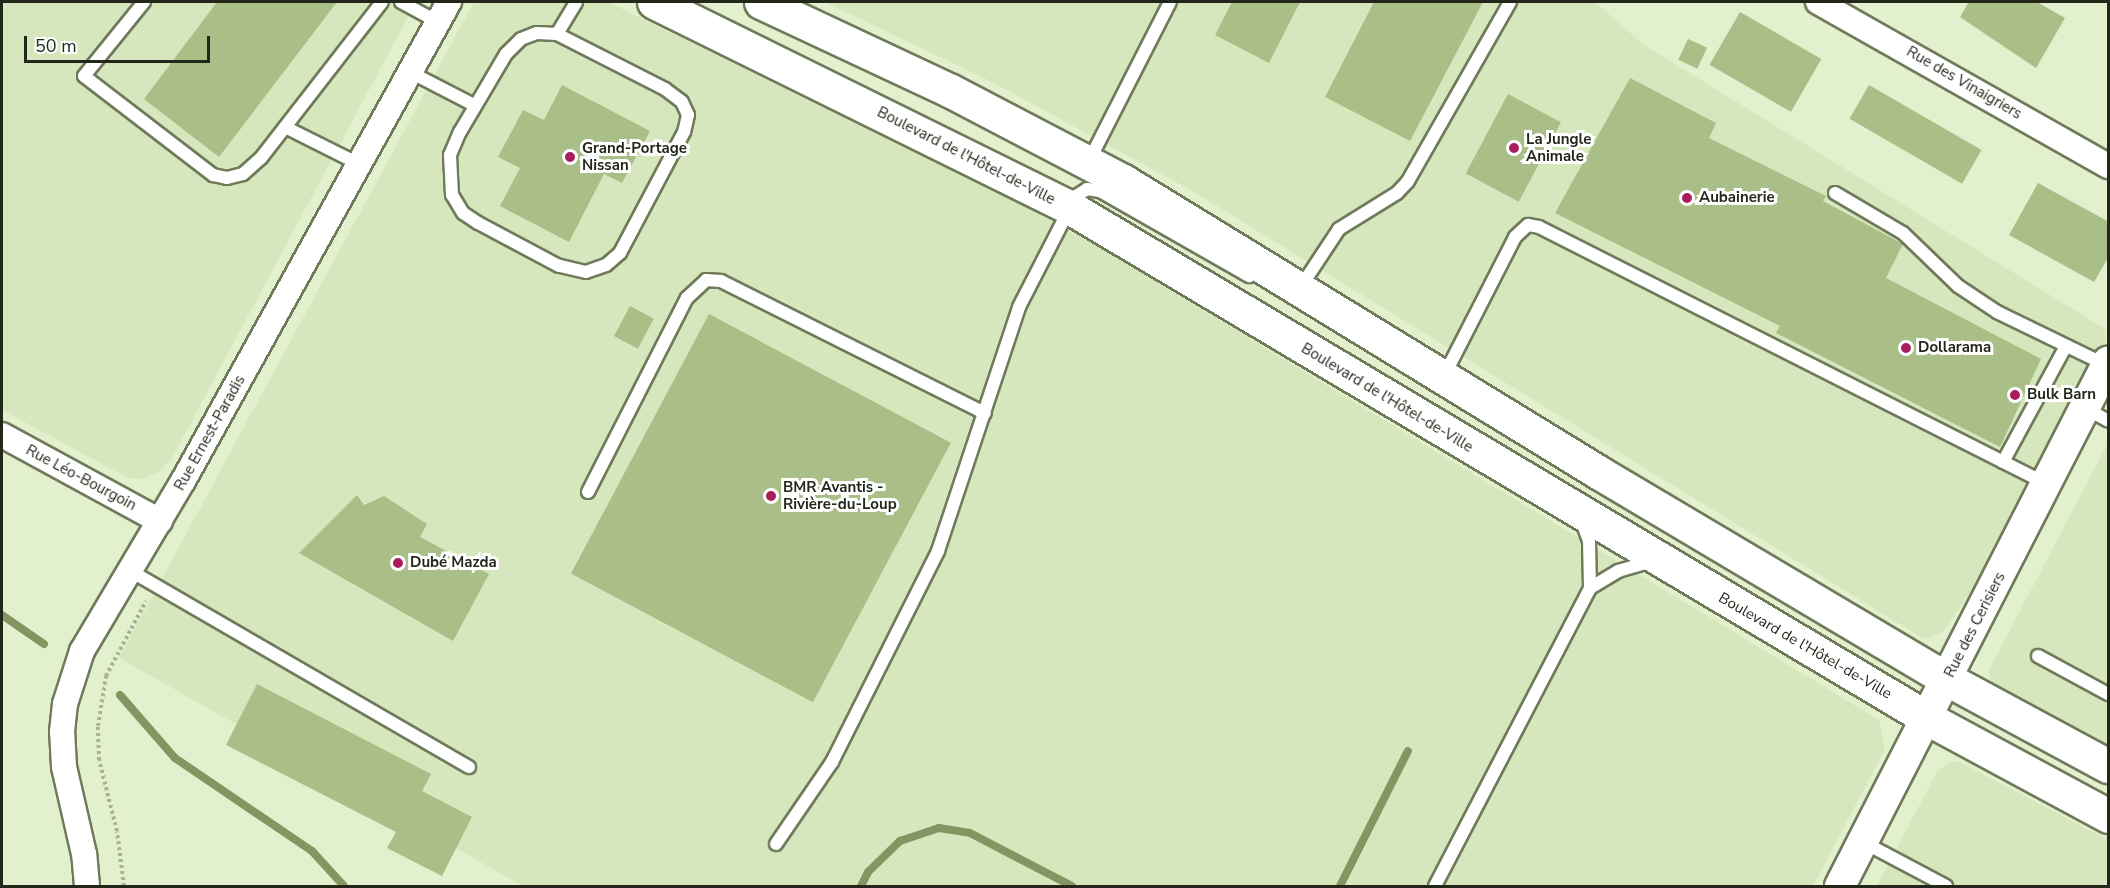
<!DOCTYPE html>
<meta charset="utf-8">
<style>
body{margin:0}
#map{position:relative;width:2110px;height:888px;overflow:hidden;background:#e2f0cd;font-family:"Nunito Sans",sans-serif}
div>[style]{position:absolute}
.built>*{inset:0;background:#d6e7bd}
.stream>*{height:8px;margin:-4px;padding:0 4px;transform-origin:4px;border-radius:4px;background:#839661}
.building>*{inset:0;background:#aabe87;transform-origin:0 0}
.path>*{height:4px;margin-top:-2px;transform-origin:0;background:repeating-linear-gradient(90deg,#a7b296 0 3px,transparent 0 6px)}
.roads{filter:drop-shadow(2px 0 #6f7a5b) drop-shadow(-2px 0 #6f7a5b) drop-shadow(0 2px #6f7a5b) drop-shadow(0 -2px #6f7a5b)}
.service>*{height:12px;margin:-6px;padding:0 6px;transform-origin:6px;border-radius:6px;background:#fff}
.minor>*{height:24px;margin:-12px;padding:0 12px;transform-origin:12px;border-radius:12px;background:#fff}
.tertiary>*{height:30px;margin:-15px;padding:0 15px;transform-origin:15px;border-radius:15px;background:#fff}
.secondary>*{height:33px;margin:-16.5px;padding:0 16.5px;transform-origin:16.5px;border-radius:16.5px;background:#fff}
.dots>*{width:16px;height:16px;translate:-50% -50%;box-sizing:border-box;border:3px solid #fff;border-radius:50%}
span{translate:-50% -50%;white-space:nowrap;text-align:center;line-height:1.15;-webkit-text-stroke:6px #fff;paint-order:stroke}
.street-label{font-size:15px;color:#22271a}
.poi-label{font-size:15px;color:#22271a;font-weight:700}
.left{translate:0 -50%;text-align:left}
.frame{position:absolute;inset:0;border:3px solid #22271a;pointer-events:none}
.scale{position:absolute;left:24px;top:36px;width:186px;height:27px;box-sizing:border-box;border:3px solid #22271a;border-top:0;padding-left:8px;font-size:18px;line-height:21px;white-space:nowrap;color:#22271a;-webkit-text-stroke:4px #fff;paint-order:stroke}
</style>
<div id="map">
<div class="built">
<div style="clip-path:polygon(2px 2px,416px 2px,172px 458px,158px 473px,142px 479px,128px 478px,2px 410px)"></div>
<div style="clip-path:polygon(474px 2px,608px 2px,1025px 207px,1092px 243px,1879px 720px,1885px 749px,1813px 886px,523px 886px,119px 658px)"></div>
<div style="clip-path:polygon(825px 2px,1595px 2px,1644px 45px,2105px 329px,2107px 365px,2046px 484px,1943px 632px,1924px 639px,1189px 189px,990px 81px)"></div>
<div style="clip-path:polygon(2108px 443px,2108px 747px,1993px 684px,1988px 672px)"></div>
<div style="clip-path:polygon(1958px 761px,2108px 840px,2108px 886px,1877px 886px,1937px 772px,1948px 763px)"></div>
</div>
<div class="stream">
<div style="left:2px;top:615px;width:51px;rotate:34.6deg"></div>
<div style="left:120px;top:695px;width:84px;rotate:48.9deg"></div>
<div style="left:175px;top:758px;width:166px;rotate:34.2deg"></div>
<div style="left:312px;top:851px;width:47px;rotate:47.6deg"></div>
<div style="left:861px;top:886px;width:16px;rotate:-63deg"></div>
<div style="left:868px;top:872px;width:45px;rotate:-44.1deg"></div>
<div style="left:900px;top:841px;width:41px;rotate:-18.4deg"></div>
<div style="left:939px;top:828px;width:31px;rotate:9deg"></div>
<div style="left:970px;top:833px;width:115px;rotate:27.5deg"></div>
<div style="left:1340px;top:886px;width:151px;rotate:-63.3deg"></div>
</div>
<div class="building">
<div style="clip-path:polygon(217px 2px,337px 2px,219px 157px,144px 99px)"></div>
<div style="clip-path:polygon(1232px 2px,1300px 2px,1269px 63px,1215px 35px)"></div>
<div style="clip-path:polygon(1374px 2px,1483px 2px,1410px 141px,1325px 97px)"></div>
<div style="clip-path:polygon(1969px 2px,2037px 2px,2065px 18px,2036px 68px,1960px 17px)"></div>
<div style="left:1740px;top:12px;width:94px;height:61px;rotate:30deg"></div>
<div style="left:1688px;top:39px;width:21px;height:23px;rotate:25deg"></div>
<div style="clip-path:polygon(1630px 78px,1716px 123px,1709px 138px,1826px 196px,1823px 201px,1903px 244px,1886px 278px,2041px 359px,2000px 447px,1776px 333px,1780px 326px,1555px 213px)"></div>
<div style="clip-path:polygon(562px 85px,650px 131px,622px 183px,604px 174px,569px 242px,500px 206px,520px 168px,498px 157px,523px 110px,544px 120px)"></div>
<div style="left:1869px;top:85px;width:130px;height:39px;rotate:30deg"></div>
<div style="left:1508px;top:94px;width:60px;height:90px;rotate:28deg"></div>
<div style="clip-path:polygon(2038px 183px,2109px 222px,2109px 256px,2094px 282px,2009px 235px)"></div>
<div style="left:630px;top:306px;width:27px;height:34px;rotate:28deg"></div>
<div style="left:709px;top:314px;width:274px;height:294px;rotate:28deg"></div>
<div style="clip-path:polygon(357px 495px,364px 505px,384px 496px,427px 524px,420px 537px,489px 574px,453px 641px,299px 553px)"></div>
<div style="clip-path:polygon(257px 684px,431px 774px,422px 791px,472px 817px,442px 876px,387px 848px,396px 832px,226px 745px)"></div>
</div>
<div class="path">
<div style="left:124px;top:886px;width:55px;rotate:-97.3deg"></div>
<div style="left:117px;top:831px;width:73px;rotate:-104.2deg"></div>
<div style="left:99px;top:760px;width:34px;rotate:-92deg"></div>
<div style="left:98px;top:726px;width:51px;rotate:-80.9deg"></div>
<div style="left:106px;top:676px;width:85px;rotate:-61.9deg"></div>
</div>
<div class="roads">
<div class="service">
<div style="left:144px;top:2px;width:95px;rotate:129deg"></div>
<div style="left:84px;top:76px;width:163px;rotate:37.5deg"></div>
<div style="left:213px;top:175px;width:14px;rotate:12deg"></div>
<div style="left:227px;top:178px;width:16px;rotate:-14deg"></div>
<div style="left:243px;top:174px;width:24px;rotate:-42deg"></div>
<div style="left:261px;top:158px;width:197px;rotate:-52.2deg"></div>
<div style="left:401px;top:2px;width:42px;rotate:28.4deg"></div>
<div style="left:537px;top:33px;width:20px;rotate:3deg"></div>
<div style="left:557px;top:34px;width:121px;rotate:27deg"></div>
<div style="left:665px;top:89px;width:21px;rotate:37deg"></div>
<div style="left:682px;top:102px;width:14px;rotate:65deg"></div>
<div style="left:688px;top:115px;width:17px;rotate:103deg"></div>
<div style="left:684px;top:132px;width:137px;rotate:117.9deg"></div>
<div style="left:620px;top:253px;width:18px;rotate:139deg"></div>
<div style="left:606px;top:265px;width:21px;rotate:161deg"></div>
<div style="left:586px;top:272px;width:28px;rotate:-167deg"></div>
<div style="left:559px;top:266px;width:92px;rotate:-152deg"></div>
<div style="left:478px;top:223px;width:18px;rotate:-146deg"></div>
<div style="left:463px;top:213px;width:21px;rotate:-121deg"></div>
<div style="left:452px;top:195px;width:40px;rotate:-92.9deg"></div>
<div style="left:450px;top:155px;width:25px;rotate:-67deg"></div>
<div style="left:460px;top:132px;width:91px;rotate:-59.5deg"></div>
<div style="left:506px;top:54px;width:21px;rotate:-45deg"></div>
<div style="left:521px;top:39px;width:17px;rotate:-21deg"></div>
<div style="left:557px;top:34px;width:37px;rotate:-59deg"></div>
<div style="left:410px;top:72px;width:72px;rotate:27.3deg"></div>
<div style="left:285px;top:127px;width:83px;rotate:26.6deg"></div>
<div style="left:1089px;top:161px;width:178px;rotate:-63deg"></div>
<div style="left:1835px;top:193px;width:79px;rotate:30.5deg"></div>
<div style="left:1903px;top:233px;width:76px;rotate:43.9deg"></div>
<div style="left:1958px;top:286px;width:47px;rotate:33.7deg"></div>
<div style="left:1997px;top:312px;width:121px;rotate:25.9deg"></div>
<div style="left:1300px;top:288px;width:71px;rotate:-56.5deg"></div>
<div style="left:1339px;top:229px;width:68px;rotate:-31.8deg"></div>
<div style="left:1397px;top:193px;width:16px;rotate:-47deg"></div>
<div style="left:1408px;top:181px;width:206px;rotate:-60.3deg"></div>
<div style="left:1444px;top:376px;width:156px;rotate:-62.9deg"></div>
<div style="left:1515px;top:237px;width:18px;rotate:-43deg"></div>
<div style="left:1528px;top:225px;width:11px;rotate:10deg"></div>
<div style="left:1539px;top:227px;width:567px;rotate:26.84deg"></div>
<div style="left:2085px;top:408px;width:26px;rotate:29deg"></div>
<div style="left:2003px;top:462px;width:130px;rotate:-61.5deg"></div>
<div style="left:588px;top:492px;width:218px;rotate:-63deg"></div>
<div style="left:687px;top:298px;width:26px;rotate:-43deg"></div>
<div style="left:706px;top:280px;width:15px;rotate:4deg"></div>
<div style="left:721px;top:281px;width:295px;rotate:26.6deg"></div>
<div style="left:129px;top:570px;width:393px;rotate:30.1deg"></div>
<div style="left:1590px;top:588px;width:33px;rotate:-31deg"></div>
<div style="left:1618px;top:571px;width:37px;rotate:-16deg"></div>
<div style="left:2038px;top:656px;width:80px;rotate:28.5deg"></div>
<div style="left:1863px;top:842px;width:94px;rotate:27.9deg"></div>
<div style="left:776px;top:844px;width:99px;rotate:-55.7deg"></div>
<div style="left:832px;top:762px;width:236px;rotate:-63.3deg"></div>
<div style="left:938px;top:551px;width:257px;rotate:-71.6deg"></div>
<div style="left:1019px;top:307px;width:125px;rotate:-62.8deg"></div>
<div style="left:1076px;top:196px;width:13px;rotate:-32deg"></div>
<div style="left:1087px;top:189px;width:13px;rotate:9deg"></div>
<div style="left:1100px;top:191px;width:172px;rotate:29.7deg"></div>
<div style="left:1435px;top:886px;width:336px;rotate:-62.5deg"></div>
<div style="left:1590px;top:588px;width:47px;rotate:-91.2deg"></div>
<div style="left:1589px;top:541px;width:23px;rotate:-110deg"></div>
</div>
<div class="minor">
<div style="left:1818px;top:2px;width:333px;rotate:29.5deg"></div>
<div style="left:2px;top:435px;width:180px;rotate:28.6deg"></div>
<div style="left:87px;top:886px;width:32px;rotate:-95deg"></div>
<div style="left:84px;top:854px;width:89px;rotate:-102.9deg"></div>
<div style="left:64px;top:767px;width:35px;rotate:-93deg"></div>
<div style="left:62px;top:732px;width:28px;rotate:-84deg"></div>
<div style="left:65px;top:704px;width:56px;rotate:-72.2deg"></div>
<div style="left:82px;top:651px;width:198px;rotate:-59.3deg"></div>
<div style="left:183px;top:481px;width:548px;rotate:-60.96deg"></div>
</div>
<div class="tertiary">
<div style="left:1840px;top:886px;width:589px;rotate:-62.91deg"></div>
</div>
<div class="secondary">
<div style="left:654px;top:2px;width:463px;rotate:26.3deg"></div>
<div style="left:1069px;top:207px;width:999px;rotate:30.78deg"></div>
<div style="left:1927px;top:718px;width:206px;rotate:28.4deg"></div>
<div style="left:761px;top:2px;width:210px;rotate:25.1deg"></div>
<div style="left:951px;top:91px;width:194px;rotate:27.6deg"></div>
<div style="left:1123px;top:181px;width:557px;rotate:31.49deg"></div>
<div style="left:1598px;top:472px;width:406px;rotate:30.7deg"></div>
<div style="left:1947px;top:679px;width:183px;rotate:28.4deg"></div>
</div>
</div>
<div class="dots">
<div style="left:1514px;top:148px;background:#aa1d5c"></div>
<div style="left:570px;top:157px;background:#aa1d5c"></div>
<div style="left:1687px;top:198px;background:#aa1d5c"></div>
<div style="left:1906px;top:348px;background:#aa1d5c"></div>
<div style="left:2015px;top:395px;background:#aa1d5c"></div>
<div style="left:771px;top:496px;background:#aa1d5c"></div>
<div style="left:398px;top:563px;background:#aa1d5c"></div>
</div>
<div class="street-label">
<span style="left:1964px;top:83px;rotate:30deg">Rue des Vinaigriers</span>
<span style="left:966px;top:156px;rotate:27deg">Boulevard de l'Hôtel-de-Ville</span>
<span style="left:1387px;top:398px;rotate:31deg">Boulevard de l'Hôtel-de-Ville</span>
<span style="left:210px;top:433px;rotate:-61deg">Rue Ernest-Paradis</span>
<span style="left:81px;top:478px;rotate:28deg">Rue Léo-Bourgoin</span>
<span style="left:1975px;top:625px;rotate:-63deg">Rue des Cerisiers</span>
<span style="left:1805px;top:646px;rotate:30deg">Boulevard de l'Hôtel-de-Ville</span>
</div>
<div class="poi-label">
<span class="left" style="left:1526px;top:148px">La Jungle<br>Animale</span>
<span class="left" style="left:582px;top:157px">Grand-Portage<br>Nissan</span>
<span class="left" style="left:1699px;top:198px">Aubainerie</span>
<span class="left" style="left:1918px;top:348px">Dollarama</span>
<span class="left" style="left:2027px;top:395px">Bulk Barn</span>
<span class="left" style="left:783px;top:496px">BMR Avantis -<br>Rivière-du-Loup</span>
<span class="left" style="left:410px;top:563px">Dubé Mazda</span>
</div>
<div class="frame"></div>
<div class="scale">50 m</div>
</div>
